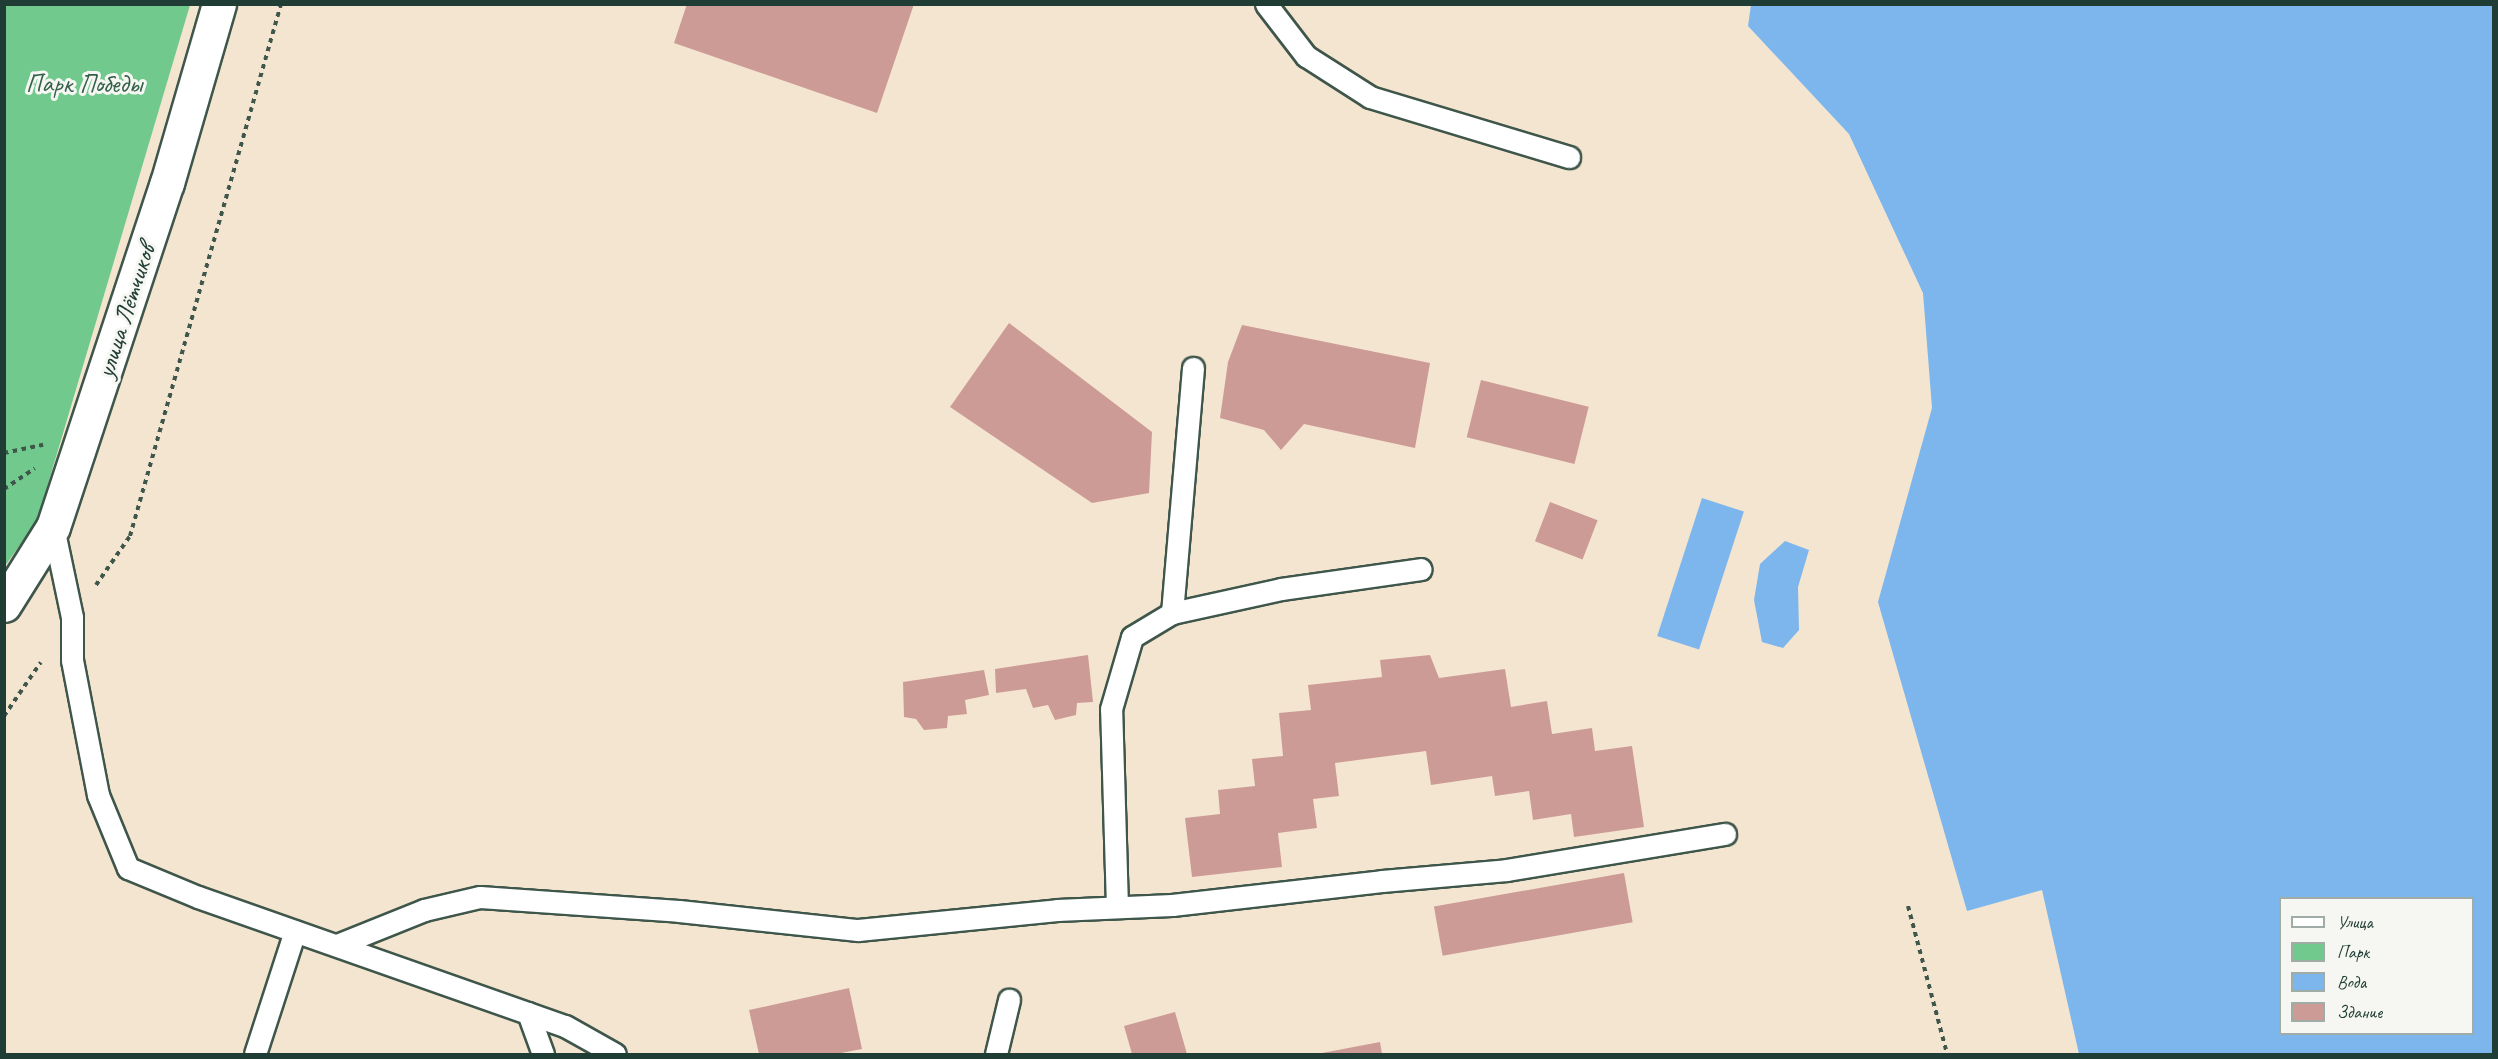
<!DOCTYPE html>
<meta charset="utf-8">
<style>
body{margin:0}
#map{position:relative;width:2498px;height:1059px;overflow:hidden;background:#f4e5d0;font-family:Caveat,sans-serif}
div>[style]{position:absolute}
.green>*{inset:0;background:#71c98e}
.water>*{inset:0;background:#7cb6ed;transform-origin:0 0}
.building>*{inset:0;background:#cd9b96;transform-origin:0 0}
.path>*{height:4px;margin-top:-2px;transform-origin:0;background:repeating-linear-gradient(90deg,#3f564b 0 4.5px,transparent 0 9px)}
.roads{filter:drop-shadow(2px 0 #3f564b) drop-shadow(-2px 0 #3f564b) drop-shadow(0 2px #3f564b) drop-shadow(0 -2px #3f564b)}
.lane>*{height:21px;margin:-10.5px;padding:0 10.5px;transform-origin:10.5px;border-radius:10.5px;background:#fff}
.secondary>*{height:33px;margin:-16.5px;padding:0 16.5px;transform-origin:16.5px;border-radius:16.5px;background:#fff}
span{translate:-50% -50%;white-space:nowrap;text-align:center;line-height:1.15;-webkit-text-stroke:6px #f6f6f2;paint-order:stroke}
.park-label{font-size:26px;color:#34604a}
.street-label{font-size:26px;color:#1f3d34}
.frame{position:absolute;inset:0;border:6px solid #1f3d34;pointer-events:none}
.legend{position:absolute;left:2279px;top:897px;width:195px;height:138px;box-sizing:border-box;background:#f6f6f2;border:2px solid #a0aca6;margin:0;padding:8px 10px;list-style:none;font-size:18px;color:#1f3d34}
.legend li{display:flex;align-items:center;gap:12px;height:30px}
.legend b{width:30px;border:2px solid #a0aca6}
</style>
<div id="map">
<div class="green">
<div style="clip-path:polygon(5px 5px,190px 5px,37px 521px,5px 566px)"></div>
</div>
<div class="water">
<div style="clip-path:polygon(evenodd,1751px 5px,2493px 5px,2493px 1054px,2079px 1054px,2042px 890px,1967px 911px,1878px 602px,1932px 408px,1923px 293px,1849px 134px,1748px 26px,1751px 5px,2280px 898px,2472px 898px,2472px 1034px,2280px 1034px,2280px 898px)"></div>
<div style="left:1702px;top:498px;width:44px;height:145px;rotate:18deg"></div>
<div style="clip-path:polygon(1785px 541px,1809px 550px,1798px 587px,1799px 630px,1783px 648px,1762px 642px,1754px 600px,1760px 564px)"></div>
</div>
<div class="building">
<div style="clip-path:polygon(687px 4px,914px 4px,877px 113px,674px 43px)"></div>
<div style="clip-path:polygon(1009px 323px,1152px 432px,1149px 493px,1092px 503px,950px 407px)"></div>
<div style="clip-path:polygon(1242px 325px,1430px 363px,1415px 448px,1304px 424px,1281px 450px,1264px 430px,1220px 418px,1228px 362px)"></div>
<div style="left:1481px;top:380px;width:111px;height:59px;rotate:14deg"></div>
<div style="left:1550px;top:502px;width:51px;height:42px;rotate:21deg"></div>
<div style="clip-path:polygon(1088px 655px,1093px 702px,1077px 703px,1076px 715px,1055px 720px,1048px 705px,1033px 708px,1026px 689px,996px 693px,995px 669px)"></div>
<div style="clip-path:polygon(1430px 655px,1439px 678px,1505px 669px,1511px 707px,1547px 701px,1552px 734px,1592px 728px,1595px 751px,1632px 746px,1644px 827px,1574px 837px,1571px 814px,1533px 820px,1529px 791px,1495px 796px,1492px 776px,1431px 785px,1426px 751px,1335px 763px,1339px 796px,1313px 799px,1317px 828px,1278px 833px,1282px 867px,1192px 877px,1185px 818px,1220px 814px,1218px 790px,1255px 786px,1252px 759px,1283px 756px,1279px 713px,1311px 710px,1308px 685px,1382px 677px,1380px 660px)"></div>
<div style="clip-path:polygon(984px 670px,989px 695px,965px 700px,967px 714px,948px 716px,947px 728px,924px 730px,916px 719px,904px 717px,903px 682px)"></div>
<div style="left:1624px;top:873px;width:50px;height:193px;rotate:80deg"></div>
<div style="clip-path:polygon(849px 988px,862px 1049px,836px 1054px,759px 1054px,749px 1010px)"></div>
<div style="clip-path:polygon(1175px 1012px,1187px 1054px,1132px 1054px,1124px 1026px)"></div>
<div style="clip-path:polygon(1380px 1042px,1382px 1054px,1322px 1054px,1322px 1053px)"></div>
</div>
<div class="path">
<div style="left:4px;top:453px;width:40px;rotate:-12deg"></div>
<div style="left:4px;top:489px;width:37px;rotate:-34deg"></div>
<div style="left:96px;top:585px;width:60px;rotate:-55.2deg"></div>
<div style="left:130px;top:536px;width:553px;rotate:-74.15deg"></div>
<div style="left:4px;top:716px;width:65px;rotate:-55.6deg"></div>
<div style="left:1908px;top:906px;width:153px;rotate:75.2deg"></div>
</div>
<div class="roads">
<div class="lane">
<div style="left:1266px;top:4px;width:66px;rotate:52.4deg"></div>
<div style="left:1306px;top:56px;width:76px;rotate:32.6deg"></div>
<div style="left:1370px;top:97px;width:208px;rotate:16.8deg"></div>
<div style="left:53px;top:527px;width:92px;rotate:78.1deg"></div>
<div style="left:72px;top:617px;width:43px;rotate:90deg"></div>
<div style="left:72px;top:660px;width:137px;rotate:79.1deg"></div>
<div style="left:98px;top:795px;width:79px;rotate:67.7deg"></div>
<div style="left:128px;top:868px;width:76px;rotate:22.5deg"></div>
<div style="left:198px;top:897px;width:389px;rotate:19.4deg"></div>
<div style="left:565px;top:1026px;width:57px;rotate:29.2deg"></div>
<div style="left:1172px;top:613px;width:246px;rotate:-85.1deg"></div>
<div style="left:1117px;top:907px;width:198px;rotate:-91.7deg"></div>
<div style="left:1111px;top:709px;width:75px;rotate:-73.7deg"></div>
<div style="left:1132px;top:637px;width:47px;rotate:-31deg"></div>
<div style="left:1172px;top:613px;width:112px;rotate:-12.4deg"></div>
<div style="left:1281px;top:589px;width:141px;rotate:-8.1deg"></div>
<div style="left:337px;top:945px;width:94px;rotate:-21.9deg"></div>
<div style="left:424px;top:910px;width:57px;rotate:-13.1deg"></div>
<div style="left:480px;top:897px;width:199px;rotate:4deg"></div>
<div style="left:679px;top:911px;width:180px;rotate:6.1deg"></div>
<div style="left:858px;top:930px;width:200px;rotate:-5.7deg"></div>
<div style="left:1057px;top:910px;width:115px;rotate:-2.5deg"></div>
<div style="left:1172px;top:905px;width:211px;rotate:-6.5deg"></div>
<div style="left:1382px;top:881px;width:125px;rotate:-5deg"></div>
<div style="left:1507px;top:870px;width:221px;rotate:-9.4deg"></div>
<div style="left:528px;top:1013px;width:44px;rotate:69.9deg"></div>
<div style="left:255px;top:1054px;width:129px;rotate:-72deg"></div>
<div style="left:996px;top:1054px;width:56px;rotate:-76.5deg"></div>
</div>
<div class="secondary">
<div style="left:4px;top:605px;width:92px;rotate:-57.9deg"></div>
<div style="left:53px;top:527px;width:362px;rotate:-71.7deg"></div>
<div style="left:167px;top:183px;width:186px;rotate:-73.8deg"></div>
</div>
</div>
<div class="park-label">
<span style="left:84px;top:84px">Парк Победы</span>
</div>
<div class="street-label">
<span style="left:126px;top:311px;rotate:-72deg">улица Лётчиков</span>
</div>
<div class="frame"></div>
<ul class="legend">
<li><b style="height:8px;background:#fff"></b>Улица</li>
<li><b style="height:16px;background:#71c98e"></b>Парк</li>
<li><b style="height:16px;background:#7cb6ed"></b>Вода</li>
<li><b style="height:16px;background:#cd9b96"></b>Здание</li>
</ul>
</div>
